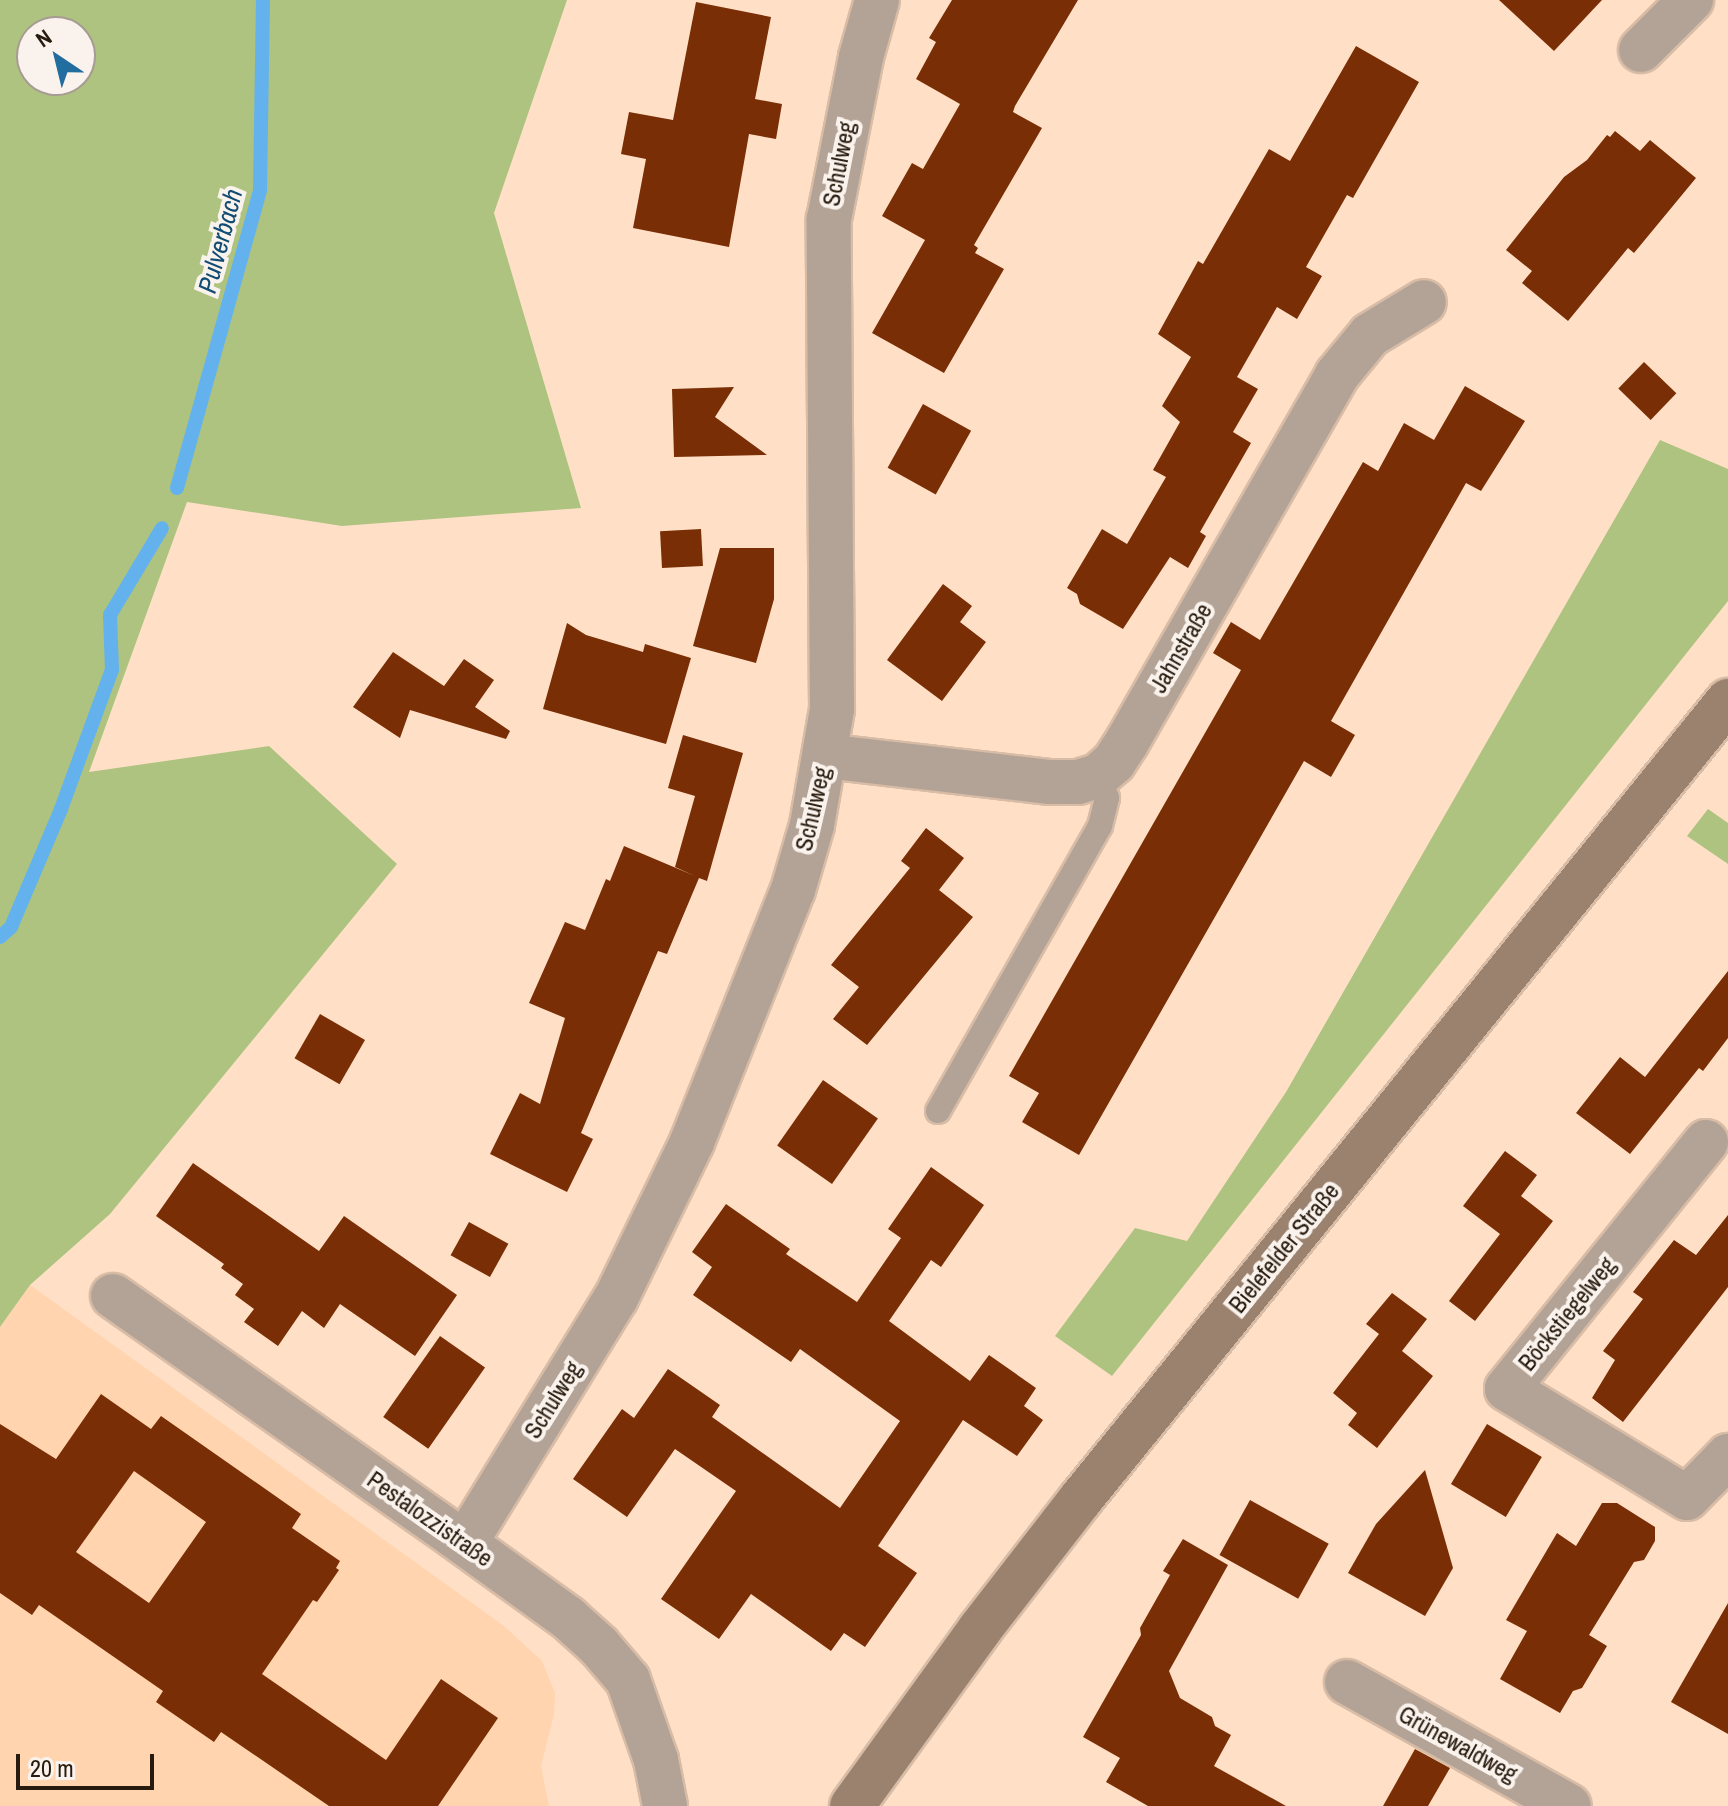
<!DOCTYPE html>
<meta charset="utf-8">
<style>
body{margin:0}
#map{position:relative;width:1728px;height:1806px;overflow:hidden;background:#ffe0c7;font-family:"Archivo Narrow",sans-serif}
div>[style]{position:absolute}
.built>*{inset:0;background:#ffd4ae}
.green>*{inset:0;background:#aec380}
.stream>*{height:14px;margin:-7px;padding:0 7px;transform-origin:7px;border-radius:7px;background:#63b2ed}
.building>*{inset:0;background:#7a2e05;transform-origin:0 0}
.roads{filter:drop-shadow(2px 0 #d8bca6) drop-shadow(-2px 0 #d8bca6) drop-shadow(0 2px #d8bca6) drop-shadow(0 -2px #d8bca6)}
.service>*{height:24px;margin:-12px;padding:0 12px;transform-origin:12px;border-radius:12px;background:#b3a396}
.minor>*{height:44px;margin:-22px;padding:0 22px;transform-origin:22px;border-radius:22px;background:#b3a396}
.secondary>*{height:44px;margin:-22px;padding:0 22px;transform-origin:22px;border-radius:22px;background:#9a826f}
span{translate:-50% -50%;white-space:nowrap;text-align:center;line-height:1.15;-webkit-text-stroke:8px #faf2ec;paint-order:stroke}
.street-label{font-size:24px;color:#271a0e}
.water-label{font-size:26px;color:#104c73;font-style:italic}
.north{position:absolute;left:16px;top:16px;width:80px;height:80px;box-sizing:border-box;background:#faf2ec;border:2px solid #a69c93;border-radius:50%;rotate:325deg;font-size:22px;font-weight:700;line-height:32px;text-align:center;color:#271a0e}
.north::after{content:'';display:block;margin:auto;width:28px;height:36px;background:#216da0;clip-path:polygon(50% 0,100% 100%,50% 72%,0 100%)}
.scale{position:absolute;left:16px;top:1754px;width:138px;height:36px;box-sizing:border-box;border:4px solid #271a0e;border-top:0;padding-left:10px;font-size:24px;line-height:28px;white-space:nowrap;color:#271a0e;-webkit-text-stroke:6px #faf2ec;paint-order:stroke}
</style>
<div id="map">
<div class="built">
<div style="clip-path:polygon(30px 1285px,504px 1626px,542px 1661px,555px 1693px,554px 1714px,541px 1766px,549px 1806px,0 1806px,0 1327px)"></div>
</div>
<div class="green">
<div style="clip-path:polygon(evenodd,0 0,567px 0,494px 213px,581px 508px,342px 526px,187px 502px,89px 772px,269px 746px,397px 864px,110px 1214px,30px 1285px,0 1327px,0 0,32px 32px,80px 32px,80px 80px,32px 80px,32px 32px)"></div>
<div style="clip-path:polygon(1660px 440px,1728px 469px,1728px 601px,1112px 1376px,1055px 1336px,1135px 1228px,1187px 1241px,1286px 1092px)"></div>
<div style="clip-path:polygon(1708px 809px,1728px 823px,1728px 864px,1687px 836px)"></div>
</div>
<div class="stream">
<div style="left:177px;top:488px;width:309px;rotate:-74.4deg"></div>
<div style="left:260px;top:190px;width:190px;rotate:-89.1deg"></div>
<div style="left:0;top:937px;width:15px;rotate:-42deg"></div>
<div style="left:11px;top:927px;width:128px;rotate:-67deg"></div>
<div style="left:61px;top:809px;width:148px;rotate:-69.9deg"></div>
<div style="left:112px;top:670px;width:55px;rotate:-92.1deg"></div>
<div style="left:110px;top:615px;width:101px;rotate:-59.1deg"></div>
</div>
<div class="building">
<div style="clip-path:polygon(952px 0,1078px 0,1015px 106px,1013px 112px,1042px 128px,974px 245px,978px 248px,975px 253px,1004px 269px,944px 373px,872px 333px,925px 240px,882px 216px,912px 163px,923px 169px,960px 104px,916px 79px,936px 42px,929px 38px)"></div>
<div style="clip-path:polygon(1499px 0,1602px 0,1554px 51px)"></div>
<div style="clip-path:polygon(696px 2px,771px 17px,755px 99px,782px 104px,776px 139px,749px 134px,729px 247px,633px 228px,646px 159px,621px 154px,629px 112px,673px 120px)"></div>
<div style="clip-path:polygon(1356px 46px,1419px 82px,1353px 198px,1347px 195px,1306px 267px,1322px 276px,1297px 319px,1277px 307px,1237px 377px,1258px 389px,1233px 432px,1251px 443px,1200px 532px,1206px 536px,1188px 568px,1170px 557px,1123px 629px,1080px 604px,1077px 594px,1067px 588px,1102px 529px,1127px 544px,1166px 477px,1153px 470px,1180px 422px,1162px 406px,1191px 357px,1158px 334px,1198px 261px,1203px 264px,1269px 149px,1290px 161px)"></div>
<div style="clip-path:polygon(1615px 131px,1640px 151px,1650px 140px,1696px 178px,1634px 253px,1628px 248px,1568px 321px,1522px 283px,1532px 271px,1506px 250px,1564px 177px,1587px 160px,1607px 135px,1610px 137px)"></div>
<div style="left:1644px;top:362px;width:45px;height:37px;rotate:44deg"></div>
<div style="clip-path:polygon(1465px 386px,1525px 421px,1481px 491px,1466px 483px,1331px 721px,1355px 735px,1331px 777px,1304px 761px,1079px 1155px,1022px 1122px,1039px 1093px,1009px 1076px,1241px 670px,1213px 653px,1231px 622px,1260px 640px,1363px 462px,1378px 471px,1404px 423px,1434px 440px)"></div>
<div style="clip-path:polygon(734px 387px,715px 417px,767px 455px,674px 457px,672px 389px)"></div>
<div style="left:923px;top:404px;width:55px;height:73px;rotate:29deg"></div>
<div style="left:701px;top:529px;width:37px;height:41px;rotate:87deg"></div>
<div style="clip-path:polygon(720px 548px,774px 548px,774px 599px,756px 663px,693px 646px)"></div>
<div style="clip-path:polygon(943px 584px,972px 606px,960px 622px,986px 642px,942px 701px,887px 660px)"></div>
<div style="clip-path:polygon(567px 623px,586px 635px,643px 652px,645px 644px,691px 658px,666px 744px,543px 709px)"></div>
<div style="clip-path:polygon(393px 652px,444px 686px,464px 659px,494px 680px,475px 707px,510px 731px,506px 739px,410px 710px,400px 738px,353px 707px)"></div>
<div style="clip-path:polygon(683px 735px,743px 753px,707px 881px,699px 878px,667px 954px,658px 951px,581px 1133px,593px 1139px,567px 1192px,490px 1154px,520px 1093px,540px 1104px,565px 1018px,529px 1003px,565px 922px,585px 930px,606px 879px,610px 881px,624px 846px,695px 876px,675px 867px,695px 796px,668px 788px)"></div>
<div style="clip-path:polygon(926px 828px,964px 858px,939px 890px,973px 917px,867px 1045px,833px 1019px,859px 987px,831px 965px,910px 868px,901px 861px)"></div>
<div style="clip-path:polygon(1728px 971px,1728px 1038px,1703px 1071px,1699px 1068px,1630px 1154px,1576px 1113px,1620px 1057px,1645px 1077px)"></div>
<div style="left:320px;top:1014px;width:52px;height:51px;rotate:30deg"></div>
<div style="left:823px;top:1080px;width:67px;height:80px;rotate:35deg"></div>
<div style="clip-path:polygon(1505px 1151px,1537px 1175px,1521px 1196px,1553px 1221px,1475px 1321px,1449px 1301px,1500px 1234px,1463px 1206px)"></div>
<div style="clip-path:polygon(193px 1163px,319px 1251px,344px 1216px,457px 1295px,415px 1356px,340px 1304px,324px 1328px,302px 1311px,278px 1346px,244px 1322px,254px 1309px,235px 1295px,243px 1284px,221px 1268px,224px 1264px,156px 1216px)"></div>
<div style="clip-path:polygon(931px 1167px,984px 1205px,941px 1267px,931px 1260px,889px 1321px,970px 1381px,989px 1355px,1036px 1388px,1024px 1406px,1043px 1420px,1017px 1456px,963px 1420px,878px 1546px,917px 1573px,865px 1647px,844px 1633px,831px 1651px,751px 1594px,719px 1639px,661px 1599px,736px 1491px,675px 1449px,627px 1517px,573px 1479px,622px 1409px,634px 1418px,668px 1369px,720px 1405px,712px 1417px,840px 1508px,900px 1421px,800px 1349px,791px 1362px,693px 1295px,712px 1267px,692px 1252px,726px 1204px,790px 1249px,786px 1254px,857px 1302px,901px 1238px,888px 1229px)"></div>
<div style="clip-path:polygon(1728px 1215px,1728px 1287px,1623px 1422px,1592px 1398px,1615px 1360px,1603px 1351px,1643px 1299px,1633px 1292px,1674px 1240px,1696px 1255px)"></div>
<div style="left:469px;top:1222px;width:45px;height:38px;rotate:29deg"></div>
<div style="clip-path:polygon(1392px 1293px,1427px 1319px,1402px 1351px,1433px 1376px,1377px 1448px,1348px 1425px,1357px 1413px,1333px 1393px,1379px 1334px,1366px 1324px)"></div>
<div style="left:440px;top:1336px;width:55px;height:99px;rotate:35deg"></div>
<div style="clip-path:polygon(evenodd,101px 1394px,151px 1429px,161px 1416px,301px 1514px,292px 1528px,340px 1561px,336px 1568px,339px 1570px,317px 1602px,313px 1600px,262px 1674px,386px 1760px,441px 1679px,498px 1718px,438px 1806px,329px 1806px,221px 1732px,214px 1742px,156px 1702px,163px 1691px,39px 1605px,32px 1615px,0 1593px,0 1424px,56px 1459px,101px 1394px,134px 1471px,206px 1522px,149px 1603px,76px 1552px,134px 1471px)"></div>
<div style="left:1487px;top:1424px;width:64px;height:70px;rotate:31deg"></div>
<div style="clip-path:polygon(1425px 1470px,1453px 1568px,1425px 1616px,1348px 1573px,1376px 1524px)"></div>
<div style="left:1250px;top:1500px;width:90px;height:63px;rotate:29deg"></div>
<div style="clip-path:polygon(1602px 1503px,1617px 1503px,1655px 1527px,1655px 1541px,1644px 1560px,1634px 1562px,1589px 1635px,1607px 1646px,1582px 1688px,1573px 1691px,1560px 1713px,1500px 1679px,1527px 1631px,1506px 1620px,1557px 1533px,1576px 1546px)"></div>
<div style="clip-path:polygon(1183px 1539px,1228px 1565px,1169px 1671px,1180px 1698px,1212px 1717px,1215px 1726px,1231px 1735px,1214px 1766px,1286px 1806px,1148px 1806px,1106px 1782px,1120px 1758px,1083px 1737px,1141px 1635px,1140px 1628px,1170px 1575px,1163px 1571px)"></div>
<div style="clip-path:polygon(1728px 1603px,1728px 1734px,1671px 1702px)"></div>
<div style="clip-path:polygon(1415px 1749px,1450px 1768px,1428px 1806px,1383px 1806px)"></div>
</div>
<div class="roads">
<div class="service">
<div style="left:938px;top:1111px;width:328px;rotate:-60.4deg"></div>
<div style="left:1100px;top:826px;width:29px;rotate:-76deg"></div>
<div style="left:1107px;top:798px;width:24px;rotate:-112deg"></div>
</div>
<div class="minor">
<div style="left:1641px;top:50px;width:71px;rotate:-45deg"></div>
<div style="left:825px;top:756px;width:227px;rotate:6.6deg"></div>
<div style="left:1051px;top:782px;width:27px"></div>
<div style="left:1078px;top:782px;width:21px;rotate:-17deg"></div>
<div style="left:1098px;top:776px;width:21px;rotate:-41deg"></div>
<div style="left:1114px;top:762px;width:24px;rotate:-57deg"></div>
<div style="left:1127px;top:742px;width:423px;rotate:-60.2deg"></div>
<div style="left:1337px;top:375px;width:52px;rotate:-50.5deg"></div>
<div style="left:1370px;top:335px;width:63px;rotate:-31.4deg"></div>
<div style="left:1706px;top:1142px;width:317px;rotate:128.9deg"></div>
<div style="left:1507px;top:1389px;width:210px;rotate:31.2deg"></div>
<div style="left:1687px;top:1498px;width:59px;rotate:-45.7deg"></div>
<div style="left:113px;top:1296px;width:416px;rotate:35.1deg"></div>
<div style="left:453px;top:1535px;width:142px;rotate:35.8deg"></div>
<div style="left:568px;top:1618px;width:42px;rotate:42.1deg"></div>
<div style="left:599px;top:1646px;width:45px;rotate:49.5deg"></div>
<div style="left:628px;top:1680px;width:85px;rotate:70.7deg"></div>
<div style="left:656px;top:1760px;width:47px;rotate:78.9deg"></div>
<div style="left:465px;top:1543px;width:288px;rotate:-58.4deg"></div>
<div style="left:616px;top:1298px;width:174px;rotate:-64deg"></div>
<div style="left:692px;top:1142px;width:271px;rotate:-68.2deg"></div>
<div style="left:793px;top:890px;width:68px;rotate:-73.7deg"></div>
<div style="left:812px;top:825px;width:118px;rotate:-80.2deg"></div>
<div style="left:832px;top:709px;width:490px;rotate:-90.4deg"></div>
<div style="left:829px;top:219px;width:165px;rotate:-78.8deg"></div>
<div style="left:861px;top:57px;width:59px;rotate:-74.3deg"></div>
<div style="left:1347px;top:1682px;width:254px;rotate:29.2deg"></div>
</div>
<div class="secondary">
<div style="left:852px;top:1806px;width:218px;rotate:-54.1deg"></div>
<div style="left:980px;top:1629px;width:163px;rotate:-52.2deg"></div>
<div style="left:1080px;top:1500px;width:1029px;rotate:-50.96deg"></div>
</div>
</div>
<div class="street-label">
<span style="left:839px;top:164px;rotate:-79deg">Schulweg</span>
<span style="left:1181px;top:648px;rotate:-60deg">Jahnstraße</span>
<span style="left:813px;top:809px;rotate:-77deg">Schulweg</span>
<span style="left:1284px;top:1248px;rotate:-51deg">Bielefelder Straße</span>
<span style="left:1567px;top:1314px;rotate:-51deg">Böckstiegelweg</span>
<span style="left:553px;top:1400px;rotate:-58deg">Schulweg</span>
<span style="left:430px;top:1519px;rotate:35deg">Pestalozzistraße</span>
<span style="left:1458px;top:1744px;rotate:29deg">Grünewaldweg</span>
</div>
<div class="water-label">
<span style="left:220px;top:241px;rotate:-75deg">Pulverbach</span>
</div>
<div class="north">N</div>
<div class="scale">20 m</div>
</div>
